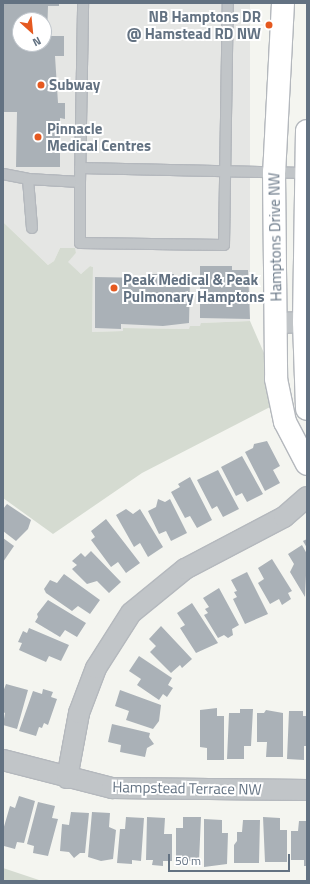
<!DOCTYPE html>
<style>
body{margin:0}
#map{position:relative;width:310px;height:884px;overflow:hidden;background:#f4f5f0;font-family:"Titillium Web",sans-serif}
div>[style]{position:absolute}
.built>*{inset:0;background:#e5e6e4}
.green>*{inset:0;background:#d5dbd1}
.building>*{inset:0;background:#aab1b7}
.roads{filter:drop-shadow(1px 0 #b4b8bd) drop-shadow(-1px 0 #b4b8bd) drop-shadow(0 1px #b4b8bd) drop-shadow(0 -1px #b4b8bd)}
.lane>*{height:10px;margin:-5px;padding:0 5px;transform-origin:5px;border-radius:5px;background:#c1c5c8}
.street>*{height:20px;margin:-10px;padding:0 10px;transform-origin:10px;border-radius:10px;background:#c1c5c8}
.secondary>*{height:22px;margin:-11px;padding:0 11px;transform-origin:11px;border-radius:11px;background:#fff}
.dots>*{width:11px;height:11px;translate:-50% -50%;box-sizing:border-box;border:2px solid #fff;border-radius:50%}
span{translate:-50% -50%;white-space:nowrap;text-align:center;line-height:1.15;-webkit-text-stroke:4px #fff;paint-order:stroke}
.poi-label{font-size:15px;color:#637282;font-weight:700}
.right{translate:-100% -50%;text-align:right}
.left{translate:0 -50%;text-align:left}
.street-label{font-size:15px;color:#637282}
.frame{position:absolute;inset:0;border:4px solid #637282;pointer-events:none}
.north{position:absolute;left:12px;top:12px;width:40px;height:40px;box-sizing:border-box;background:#fff;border:1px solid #c1c7cd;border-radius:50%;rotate:153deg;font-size:11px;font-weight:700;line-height:16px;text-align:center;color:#637282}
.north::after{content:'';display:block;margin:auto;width:14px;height:18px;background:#e55920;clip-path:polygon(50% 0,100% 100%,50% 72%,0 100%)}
.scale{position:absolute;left:168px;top:854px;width:122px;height:18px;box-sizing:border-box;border:2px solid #637282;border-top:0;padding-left:5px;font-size:12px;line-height:14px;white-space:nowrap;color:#637282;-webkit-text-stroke:3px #fff;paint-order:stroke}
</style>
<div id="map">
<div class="built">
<div style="clip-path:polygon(evenodd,3px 3px,250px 3px,250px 321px,201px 323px,201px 326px,189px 329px,124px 328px,124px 331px,92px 332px,93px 267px,90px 266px,81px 274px,67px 262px,76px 253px,74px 248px,60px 248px,54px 261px,48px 265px,3px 222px,3px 3px,20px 20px,44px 20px,44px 44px,20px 44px,20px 20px)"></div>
</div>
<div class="green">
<div style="clip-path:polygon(3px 222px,48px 265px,54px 261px,60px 248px,75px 248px,76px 253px,68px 262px,81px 274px,90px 266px,93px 267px,92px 332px,123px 331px,123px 328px,189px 329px,190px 326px,200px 326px,201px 323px,250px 321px,264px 353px,272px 406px,142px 473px,53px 534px,3px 498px)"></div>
<div style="clip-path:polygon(3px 868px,42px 881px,3px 881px)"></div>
</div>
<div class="building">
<div style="clip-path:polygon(evenodd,3px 3px,59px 3px,59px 6px,48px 6px,47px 36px,64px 36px,64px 56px,55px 56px,58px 103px,65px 103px,65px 119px,60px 118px,60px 167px,16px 167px,17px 112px,3px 112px,3px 3px,20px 20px,44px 20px,44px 44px,20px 44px,20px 20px)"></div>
<div style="clip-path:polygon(200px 266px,232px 266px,232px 270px,248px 270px,250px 319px,200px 318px)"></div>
<div style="clip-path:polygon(148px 274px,174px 274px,174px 279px,190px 279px,189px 323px,163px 326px,121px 324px,121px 329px,95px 328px,95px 277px,148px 278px)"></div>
<div style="clip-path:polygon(267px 441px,280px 466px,273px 470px,280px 483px,265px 491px,245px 452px,253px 448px,254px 444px)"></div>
<div style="clip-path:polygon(242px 456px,263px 494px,247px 502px,242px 493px,236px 496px,221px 467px)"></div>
<div style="clip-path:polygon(218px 470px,239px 509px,223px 517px,217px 506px,212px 509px,197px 480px)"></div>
<div style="clip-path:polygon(190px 477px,212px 520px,197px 528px,190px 516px,185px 518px,171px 492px,180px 487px,178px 484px)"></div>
<div style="clip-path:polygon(158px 499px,165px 502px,170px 499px,187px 533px,171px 541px,166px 531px,159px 534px,148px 511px,156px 507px)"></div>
<div style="clip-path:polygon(7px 504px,31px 520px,28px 529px,16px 541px,3px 531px,3px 509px)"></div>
<div style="clip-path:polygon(126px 509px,133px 514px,140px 509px,163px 547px,148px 557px,140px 543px,134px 547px,116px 515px)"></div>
<div style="clip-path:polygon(106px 519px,140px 563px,126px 573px,118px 562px,111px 567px,91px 540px,95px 537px,91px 531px)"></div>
<div style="clip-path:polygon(3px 538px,14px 546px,3px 562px)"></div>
<div style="clip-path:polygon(307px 539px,307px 548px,303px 541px)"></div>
<div style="clip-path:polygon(302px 545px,307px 554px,305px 597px,290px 572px,294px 564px,288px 554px)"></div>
<div style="clip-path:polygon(91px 551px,121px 582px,109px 593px,97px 581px,87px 584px,72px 569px,77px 565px,72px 561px,81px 553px,85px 557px)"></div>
<div style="clip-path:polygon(272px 559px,292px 591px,288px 593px,291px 599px,282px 605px,279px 599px,270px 604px,258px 583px,264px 579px,258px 568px)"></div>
<div style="clip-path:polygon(247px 572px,268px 614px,245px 624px,233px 599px,237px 597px,234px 592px,237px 591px,231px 580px)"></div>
<div style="clip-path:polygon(64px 574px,100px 600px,90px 614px,78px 606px,72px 611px,46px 593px,44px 589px,50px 580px,57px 583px)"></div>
<div style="clip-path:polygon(219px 588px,239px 625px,232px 629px,233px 635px,228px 638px,224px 635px,218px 638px,204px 615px,208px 613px,205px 609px,209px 607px,203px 598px)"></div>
<div style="clip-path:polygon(48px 600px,86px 623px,77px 637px,65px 630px,60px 637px,35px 622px,38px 617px,37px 614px)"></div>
<div style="clip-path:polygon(192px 603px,218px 643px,196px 653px,180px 628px,185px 625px,177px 613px)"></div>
<div style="clip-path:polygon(161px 626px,192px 659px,182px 668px,180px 665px,171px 673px,150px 652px,156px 646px,149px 639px)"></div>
<div style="clip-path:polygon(29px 628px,69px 645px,61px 661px,49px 656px,46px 662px,19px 650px,22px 643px,18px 642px,23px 631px,27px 633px)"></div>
<div style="clip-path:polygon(139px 656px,172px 678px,168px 685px,173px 688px,167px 697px,163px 694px,159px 700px,137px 685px,141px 679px,129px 671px)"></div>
<div style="clip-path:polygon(6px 684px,28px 690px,17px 729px,3px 725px,5px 713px,3px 712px,3px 692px)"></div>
<div style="clip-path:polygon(43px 689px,53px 692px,51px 697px,57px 699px,48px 725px,44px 723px,42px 728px,39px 727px,36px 736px,19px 731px,33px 691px,42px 694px)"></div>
<div style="clip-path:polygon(120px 690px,161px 705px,159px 721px,153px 729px,126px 720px,129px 711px,115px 706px)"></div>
<div style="clip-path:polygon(217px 708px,217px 716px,224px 716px,224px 760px,207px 760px,207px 748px,200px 747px,200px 710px)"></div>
<div style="clip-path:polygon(240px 709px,253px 709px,251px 746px,244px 746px,244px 759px,227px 759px,229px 713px,240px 713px)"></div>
<div style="clip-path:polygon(266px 710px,283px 713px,283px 757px,266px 757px,267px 742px,257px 742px,257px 713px,264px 713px)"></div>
<div style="clip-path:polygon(289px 711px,303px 711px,303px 716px,307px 716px,307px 746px,304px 746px,304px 760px,287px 759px)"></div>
<div style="clip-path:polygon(112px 724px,150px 733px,149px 737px,154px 744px,147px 748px,145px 757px,120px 752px,121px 745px,108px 742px)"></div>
<div style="clip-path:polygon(19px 796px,35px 801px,24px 843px,17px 842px,15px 849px,4px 846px,3px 830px,10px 806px,15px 808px)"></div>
<div style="clip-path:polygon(38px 802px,55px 806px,52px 818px,58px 819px,48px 856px,33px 853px,34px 846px,27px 844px)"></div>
<div style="clip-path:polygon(71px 812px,89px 813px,85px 853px,80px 853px,74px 858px,69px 852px,60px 851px,62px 824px,69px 825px)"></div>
<div style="clip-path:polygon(92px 812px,110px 813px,109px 827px,116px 830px,113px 859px,101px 861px,88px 857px)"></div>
<div style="clip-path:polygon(126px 817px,144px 818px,141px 861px,132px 860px,132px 864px,117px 863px,120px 829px,125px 829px)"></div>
<div style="clip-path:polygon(147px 817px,165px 818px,164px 834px,172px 834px,172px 861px,163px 861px,163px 866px,152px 865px,153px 860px,146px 860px)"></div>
<div style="clip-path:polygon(183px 817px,201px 817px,199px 861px,176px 861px,176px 828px,183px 828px)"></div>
<div style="clip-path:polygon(263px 817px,280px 818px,280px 830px,287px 830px,287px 862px,265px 862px)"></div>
<div style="clip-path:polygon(204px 819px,222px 820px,222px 833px,228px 833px,227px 864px,204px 867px)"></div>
<div style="clip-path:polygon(243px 820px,260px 820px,259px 863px,234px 863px,234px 845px,237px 841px,237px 832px,242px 832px)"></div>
<div style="clip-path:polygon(299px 821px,307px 821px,307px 866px,304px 866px,304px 860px,291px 860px,291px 831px,298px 831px)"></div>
</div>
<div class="roads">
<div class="lane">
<div style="left:80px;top:168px;width:225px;rotate:1.3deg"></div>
<div style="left:3px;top:174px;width:25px;rotate:11deg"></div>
<div style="left:80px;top:182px;width:61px;rotate:90deg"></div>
<div style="left:80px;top:243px;width:144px;rotate:0.8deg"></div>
<div style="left:224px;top:245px;width:242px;rotate:-89.1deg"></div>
<div style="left:32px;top:228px;width:49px;rotate:-94.7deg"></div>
<div style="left:28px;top:179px;width:52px;rotate:3.3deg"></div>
<div style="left:80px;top:182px;width:179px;rotate:-89deg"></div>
</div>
<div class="street">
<div style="left:277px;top:323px;width:30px;rotate:-2deg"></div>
<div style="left:3px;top:760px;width:113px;rotate:14.4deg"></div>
<div style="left:112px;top:788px;width:195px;rotate:0.6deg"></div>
<div style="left:67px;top:778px;width:66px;rotate:-79.5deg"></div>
<div style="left:79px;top:713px;width:48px;rotate:-69.3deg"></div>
<div style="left:96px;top:668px;width:65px;rotate:-57.5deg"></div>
<div style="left:131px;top:613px;width:70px;rotate:-39.2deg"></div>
<div style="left:185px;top:569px;width:112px;rotate:-27.7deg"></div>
<div style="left:284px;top:517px;width:30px;rotate:-41deg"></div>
</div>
<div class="secondary">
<div style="left:283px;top:3px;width:169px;rotate:93deg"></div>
<div style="left:274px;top:172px;width:207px;rotate:89.4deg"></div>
<div style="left:276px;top:379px;width:44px;rotate:78.2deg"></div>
<div style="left:285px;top:422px;width:47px;rotate:62.4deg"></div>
<div style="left:307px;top:131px;width:191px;rotate:90.9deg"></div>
<div style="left:304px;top:322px;width:87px;rotate:88deg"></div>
</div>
</div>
<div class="dots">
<div style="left:269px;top:25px;background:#e55920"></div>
<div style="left:41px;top:85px;background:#e55920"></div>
<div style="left:38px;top:137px;background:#e55920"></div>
<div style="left:114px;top:288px;background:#e55920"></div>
</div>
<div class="poi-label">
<span class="right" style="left:261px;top:25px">NB Hamptons DR<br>@ Hamstead RD NW</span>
<span class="left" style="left:49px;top:85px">Subway</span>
<span class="left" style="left:47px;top:137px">Pinnacle<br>Medical Centres</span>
<span class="left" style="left:123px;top:288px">Peak Medical &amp; Peak<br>Pulmonary Hamptons</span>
</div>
<div class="street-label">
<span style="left:275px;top:237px;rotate:-91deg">Hamptons Drive NW</span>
<span style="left:187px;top:788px;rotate:1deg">Hampstead Terrace NW</span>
</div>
<div class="frame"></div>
<div class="north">N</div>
<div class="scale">50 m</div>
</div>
